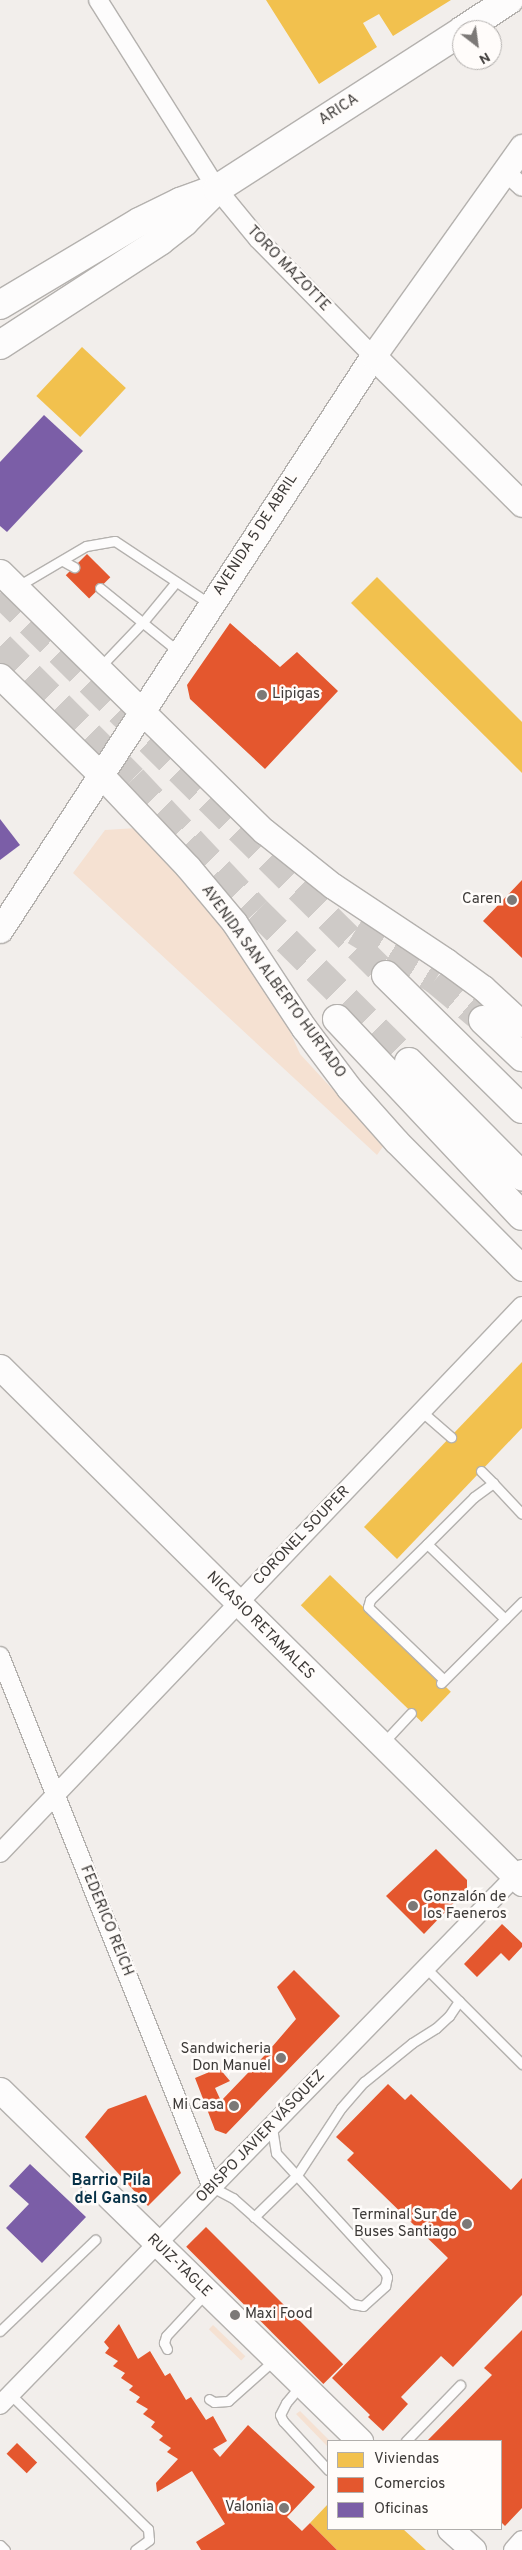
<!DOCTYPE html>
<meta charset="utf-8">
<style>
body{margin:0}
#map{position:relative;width:522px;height:2550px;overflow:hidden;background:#f2eeeb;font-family:Overpass,sans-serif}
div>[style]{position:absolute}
.green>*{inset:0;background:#f5e1d2;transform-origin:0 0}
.homes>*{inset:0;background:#f2c14e;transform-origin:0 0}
.shops>*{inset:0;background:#e4572e;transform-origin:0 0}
.offices>*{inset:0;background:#7b5ea7}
.highway-tunnel>*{height:28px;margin-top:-14px;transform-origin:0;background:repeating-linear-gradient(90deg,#cecac7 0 28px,transparent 0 42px)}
.roads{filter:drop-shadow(1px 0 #b4b1ae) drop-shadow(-1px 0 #b4b1ae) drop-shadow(0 1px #b4b1ae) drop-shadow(0 -1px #b4b1ae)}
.lane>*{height:9px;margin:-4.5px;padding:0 4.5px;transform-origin:4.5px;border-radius:4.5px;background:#fdfcfc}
.street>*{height:18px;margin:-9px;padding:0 9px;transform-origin:9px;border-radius:9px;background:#fdfcfc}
.secondary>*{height:25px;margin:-12.5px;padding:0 12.5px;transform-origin:12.5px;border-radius:12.5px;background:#fdfcfc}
.primary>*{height:28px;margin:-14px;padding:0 14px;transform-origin:14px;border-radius:14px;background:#fdfcfc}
.highway>*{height:28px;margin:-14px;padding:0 14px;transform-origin:14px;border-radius:14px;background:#fdfcfc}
.dots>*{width:14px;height:14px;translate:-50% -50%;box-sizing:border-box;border:2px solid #fffcfa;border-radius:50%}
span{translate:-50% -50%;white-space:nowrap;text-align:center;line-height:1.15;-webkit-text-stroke:5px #fffcfa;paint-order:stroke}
.street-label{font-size:15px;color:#3d3a38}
.poi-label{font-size:15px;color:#3d3a38}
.left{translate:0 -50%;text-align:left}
.right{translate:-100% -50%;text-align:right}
.neighbourhood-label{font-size:16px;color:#083248;font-weight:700}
.legend{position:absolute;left:327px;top:2440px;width:175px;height:90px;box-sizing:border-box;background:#fffcfa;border:1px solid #b1aeac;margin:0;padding:6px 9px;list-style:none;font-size:15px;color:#3d3a38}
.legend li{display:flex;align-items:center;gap:10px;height:25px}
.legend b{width:25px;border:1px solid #b1aeac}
.north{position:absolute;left:452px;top:20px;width:50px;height:50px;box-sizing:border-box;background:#fffcfa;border:1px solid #b1aeac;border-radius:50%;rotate:150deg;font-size:14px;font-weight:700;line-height:20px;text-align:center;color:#3d3a38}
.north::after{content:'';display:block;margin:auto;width:18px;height:22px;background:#7c7977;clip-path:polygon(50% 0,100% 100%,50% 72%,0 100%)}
</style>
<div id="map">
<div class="green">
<div style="clip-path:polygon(137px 828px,220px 923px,280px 1009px,300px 1054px,384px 1145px,377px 1155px,73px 873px,105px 830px)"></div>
<div style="left:213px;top:2325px;width:45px;height:6px;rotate:44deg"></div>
<div style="clip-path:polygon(300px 2411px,330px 2441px,328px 2441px,328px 2447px,296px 2414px)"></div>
</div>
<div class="homes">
<div style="clip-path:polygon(266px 0,451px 0,393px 36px,379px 14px,363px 23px,377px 47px,319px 84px)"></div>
<div style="left:82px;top:347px;width:60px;height:67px;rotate:43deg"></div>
<div style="clip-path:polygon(377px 577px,522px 722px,522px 773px,351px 603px)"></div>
<div style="clip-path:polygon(522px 1362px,522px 1428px,397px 1559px,364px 1527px)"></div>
<div style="left:330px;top:1575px;width:168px;height:42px;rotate:44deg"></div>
<div style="clip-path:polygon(328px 2504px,328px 2529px,403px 2529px,426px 2550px,337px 2550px,310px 2523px)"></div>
</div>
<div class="shops">
<div style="left:87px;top:554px;width:33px;height:30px;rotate:45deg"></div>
<div style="clip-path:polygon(230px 623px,280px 667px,297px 652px,338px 691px,265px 769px,190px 699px,187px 685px)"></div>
<div style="clip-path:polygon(522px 880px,522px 958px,483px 921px)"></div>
<div style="clip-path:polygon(436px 1849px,467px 1880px,467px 1889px,424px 1934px,386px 1896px)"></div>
<div style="clip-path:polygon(502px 1924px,522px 1943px,522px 1947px,509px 1961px,501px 1953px,477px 1977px,464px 1964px)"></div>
<div style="clip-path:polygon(294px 1970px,340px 2016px,226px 2134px,215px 2130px,195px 2078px,219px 2068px,230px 2081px,215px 2088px,221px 2101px,265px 2055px,296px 2019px,277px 1987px)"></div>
<div style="clip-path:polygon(388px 2084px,405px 2100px,411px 2094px,511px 2190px,522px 2178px,522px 2295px,453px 2367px,441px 2356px,401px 2397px,408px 2404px,383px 2431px,368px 2417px,370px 2415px,332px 2378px,448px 2258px,347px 2160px,354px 2153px,336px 2137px)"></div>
<div style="clip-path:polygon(146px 2095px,181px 2173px,148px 2206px,85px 2137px,108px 2109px)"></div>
<div style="left:206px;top:2227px;width:194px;height:28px;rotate:45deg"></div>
<div style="clip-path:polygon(119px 2324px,138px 2359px,150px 2351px,165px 2376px,170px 2373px,186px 2400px,191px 2397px,206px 2420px,213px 2416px,227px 2441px,213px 2449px,220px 2457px,248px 2425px,315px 2487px,287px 2517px,302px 2531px,310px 2523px,337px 2550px,201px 2550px,196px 2542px,225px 2524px,192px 2471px,157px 2492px,156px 2483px,178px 2459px,167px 2452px,171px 2448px,159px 2440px,163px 2436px,151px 2427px,155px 2422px,143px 2414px,148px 2409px,136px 2402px,140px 2397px,129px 2390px,133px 2386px,121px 2378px,125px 2373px,113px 2366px,118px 2361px,105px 2353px,109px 2348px,104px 2342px)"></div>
<div style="clip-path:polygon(522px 2330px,522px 2508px,505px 2526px,501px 2522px,501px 2441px,427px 2441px,492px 2375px,484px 2368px)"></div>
<div style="left:17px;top:2443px;width:28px;height:15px;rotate:44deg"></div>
</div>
<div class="offices">
<div style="clip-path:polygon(44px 415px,83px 451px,7px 532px,0 526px,0 462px)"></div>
<div style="clip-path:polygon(0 819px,20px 845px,0 860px)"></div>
<div style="clip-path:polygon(30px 2164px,86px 2217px,42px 2263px,6px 2228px,29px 2204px,9px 2186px)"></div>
</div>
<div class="highway-tunnel">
<div style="left:0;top:593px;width:543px;rotate:44.7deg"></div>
<div style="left:0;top:646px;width:188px;rotate:45deg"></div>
<div style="left:133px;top:779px;width:181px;rotate:46.8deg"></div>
<div style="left:257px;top:911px;width:214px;rotate:44.8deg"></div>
<div style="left:355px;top:931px;width:94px;rotate:31.5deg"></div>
<div style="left:435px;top:980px;width:62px;rotate:39.8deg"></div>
</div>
<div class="roads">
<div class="lane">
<div style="left:63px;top:561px;width:13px;rotate:29deg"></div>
<div style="left:18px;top:586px;width:79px;rotate:-30.5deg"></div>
<div style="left:86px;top:546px;width:29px;rotate:-10deg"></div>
<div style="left:115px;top:541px;width:114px;rotate:33.6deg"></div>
<div style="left:100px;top:588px;width:102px;rotate:39deg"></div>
<div style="left:100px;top:667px;width:62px;rotate:-46.3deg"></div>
<div style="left:143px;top:622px;width:52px;rotate:-50.5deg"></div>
<div style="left:421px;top:1411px;width:40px;rotate:41deg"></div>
<div style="left:481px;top:1471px;width:17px;rotate:45deg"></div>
<div style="left:427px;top:1544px;width:80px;rotate:135.5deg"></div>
<div style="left:370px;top:1600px;width:7px;rotate:106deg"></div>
<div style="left:368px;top:1607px;width:105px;rotate:43.8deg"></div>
<div style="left:505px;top:1619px;width:108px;rotate:-136.1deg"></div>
<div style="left:427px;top:1544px;width:66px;rotate:-45deg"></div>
<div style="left:474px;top:1497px;width:24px;rotate:-36deg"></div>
<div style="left:493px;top:1483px;width:42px;rotate:46.9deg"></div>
<div style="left:441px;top:1683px;width:115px;rotate:-45deg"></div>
<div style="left:383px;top:1743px;width:41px;rotate:-47deg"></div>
<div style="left:426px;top:1968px;width:136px;rotate:45deg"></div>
<div style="left:212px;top:2187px;width:24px;rotate:28deg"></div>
<div style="left:233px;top:2198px;width:160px;rotate:41.5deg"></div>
<div style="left:353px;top:2304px;width:10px;rotate:11deg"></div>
<div style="left:363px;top:2306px;width:30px;rotate:-42deg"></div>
<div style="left:385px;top:2286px;width:9px;rotate:-77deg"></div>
<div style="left:387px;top:2277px;width:5px;rotate:-112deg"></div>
<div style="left:385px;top:2272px;width:161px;rotate:-132.5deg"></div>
<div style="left:276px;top:2153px;width:26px;rotate:-99deg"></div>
<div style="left:254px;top:2217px;width:60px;rotate:-44.3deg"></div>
<div style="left:297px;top:2175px;width:80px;rotate:-56.7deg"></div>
<div style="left:341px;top:2108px;width:35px;rotate:-49deg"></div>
<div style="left:364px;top:2082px;width:62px;rotate:-39.1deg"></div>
<div style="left:412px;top:2043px;width:28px;rotate:-32deg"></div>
<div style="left:436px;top:2028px;width:18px;rotate:-43deg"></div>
<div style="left:449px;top:2016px;width:18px;rotate:-56deg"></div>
<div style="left:0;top:2331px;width:132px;rotate:-43.8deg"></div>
<div style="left:167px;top:2349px;width:7px;rotate:-117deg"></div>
<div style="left:164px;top:2343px;width:7px;rotate:-74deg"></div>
<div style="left:166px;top:2336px;width:59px;rotate:-47.1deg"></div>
<div style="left:301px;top:2385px;width:23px;rotate:130deg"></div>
<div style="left:286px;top:2403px;width:13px;rotate:117deg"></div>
<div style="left:280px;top:2415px;width:7px;rotate:63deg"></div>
<div style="left:283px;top:2421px;width:67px;rotate:47.4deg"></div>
<div style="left:10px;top:2394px;width:193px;rotate:44.4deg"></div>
<div style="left:148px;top:2529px;width:11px;rotate:85deg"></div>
<div style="left:149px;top:2540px;width:17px;rotate:144deg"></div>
<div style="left:209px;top:2399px;width:6px;rotate:31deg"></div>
<div style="left:214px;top:2402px;width:14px;rotate:-4deg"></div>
<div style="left:228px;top:2401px;width:62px;rotate:-41.7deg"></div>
<div style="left:406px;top:2441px;width:78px;rotate:-46deg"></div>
<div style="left:0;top:2545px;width:7px;rotate:45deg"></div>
</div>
<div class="street">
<div style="left:98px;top:0;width:223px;rotate:57.8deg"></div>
<div style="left:217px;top:189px;width:65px;rotate:50.6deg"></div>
<div style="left:258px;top:239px;width:164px;rotate:45.5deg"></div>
<div style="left:505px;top:171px;width:23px;rotate:43deg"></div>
<div style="left:0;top:1656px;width:572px;rotate:68.24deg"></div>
<div style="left:0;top:1853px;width:756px;rotate:-46.34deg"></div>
<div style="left:0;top:2405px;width:748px;rotate:-45.76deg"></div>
<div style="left:513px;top:2550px;width:13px;rotate:-48deg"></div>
</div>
<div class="secondary">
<div style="left:373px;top:356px;width:210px;rotate:44.8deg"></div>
<div style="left:0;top:572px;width:370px;rotate:44.5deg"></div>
<div style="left:264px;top:831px;width:88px;rotate:38.6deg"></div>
<div style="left:333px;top:886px;width:136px;rotate:33.6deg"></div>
<div style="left:446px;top:961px;width:46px;rotate:36.1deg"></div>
<div style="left:483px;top:988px;width:53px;rotate:42.7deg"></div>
<div style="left:0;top:676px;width:141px;rotate:44.4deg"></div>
<div style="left:101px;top:775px;width:127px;rotate:46.6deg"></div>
<div style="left:188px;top:867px;width:72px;rotate:50.1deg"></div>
<div style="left:234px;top:922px;width:127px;rotate:56.6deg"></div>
<div style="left:304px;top:1028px;width:75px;rotate:53.1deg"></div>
<div style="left:349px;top:1088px;width:71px;rotate:48.4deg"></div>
<div style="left:396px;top:1141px;width:179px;rotate:45.2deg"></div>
<div style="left:0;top:930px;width:685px;rotate:-56.98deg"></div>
<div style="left:373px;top:356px;width:257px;rotate:-54.5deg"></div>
<div style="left:0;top:1367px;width:734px;rotate:44.67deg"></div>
<div style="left:0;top:2090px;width:503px;rotate:44.27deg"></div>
<div style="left:450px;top:2529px;width:31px;rotate:42deg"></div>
</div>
<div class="primary">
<div style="left:463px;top:30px;width:55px;rotate:-33.1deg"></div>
<div style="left:0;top:305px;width:162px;rotate:-30.8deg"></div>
<div style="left:139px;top:222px;width:46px;rotate:-26deg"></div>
<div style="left:180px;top:202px;width:30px;rotate:-20deg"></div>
<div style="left:0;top:345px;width:191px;rotate:-33deg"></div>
<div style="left:160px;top:241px;width:31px;rotate:-38deg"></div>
<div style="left:184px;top:222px;width:47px;rotate:-45deg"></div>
<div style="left:217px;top:189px;width:292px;rotate:-32.8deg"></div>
</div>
<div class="highway">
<div style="left:386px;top:975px;width:191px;rotate:44.6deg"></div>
<div style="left:337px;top:1019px;width:270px;rotate:46.8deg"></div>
<div style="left:483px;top:1020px;width:54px;rotate:43.5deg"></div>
<div style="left:409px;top:1062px;width:161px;rotate:45.3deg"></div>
</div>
</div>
<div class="dots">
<div style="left:262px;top:695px;background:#7c7977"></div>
<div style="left:512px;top:900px;background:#7c7977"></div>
<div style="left:413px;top:1906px;background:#7c7977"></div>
<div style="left:281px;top:2058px;background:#7c7977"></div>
<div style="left:234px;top:2106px;background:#7c7977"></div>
<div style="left:467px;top:2224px;background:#7c7977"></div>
<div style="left:235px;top:2315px;background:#7c7977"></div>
<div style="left:284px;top:2508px;background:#7c7977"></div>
</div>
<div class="street-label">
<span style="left:339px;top:110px;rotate:-33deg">ARICA</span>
<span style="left:288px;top:269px;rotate:46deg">TORO MAZOTTE</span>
<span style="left:256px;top:535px;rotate:-57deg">AVENIDA 5 DE ABRIL</span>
<span style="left:273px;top:982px;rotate:54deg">AVENIDA SAN ALBERTO HURTADO</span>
<span style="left:302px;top:1536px;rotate:-46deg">CORONEL SOUPER</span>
<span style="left:260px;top:1626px;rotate:45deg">NICASIO RETAMALES</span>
<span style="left:106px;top:1921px;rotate:68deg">FEDERICO REICH</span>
<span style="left:261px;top:2137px;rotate:-46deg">OBISPO JAVIER VÁSQUEZ</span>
<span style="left:179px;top:2266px;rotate:44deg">RUIZ-TAGLE</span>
</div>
<div class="poi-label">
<span class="left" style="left:272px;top:695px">Lipigas</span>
<span class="right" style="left:502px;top:900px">Caren</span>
<span class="left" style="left:423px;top:1906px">Gonzalón de<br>los Faeneros</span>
<span class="right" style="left:271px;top:2058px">Sandwicheria<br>Don Manuel</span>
<span class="right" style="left:224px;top:2106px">Mi Casa</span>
<span class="right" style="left:457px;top:2224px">Terminal Sur de<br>Buses Santiago</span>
<span class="left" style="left:245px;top:2315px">Maxi Food</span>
<span class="right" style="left:274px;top:2508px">Valonia</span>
</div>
<div class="neighbourhood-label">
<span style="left:111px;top:2190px">Barrio Pila<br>del Ganso</span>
</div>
<ul class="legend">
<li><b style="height:14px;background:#f2c14e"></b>Viviendas</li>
<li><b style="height:14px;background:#e4572e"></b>Comercios</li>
<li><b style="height:14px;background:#7b5ea7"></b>Oficinas</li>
</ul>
<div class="north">N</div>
</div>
